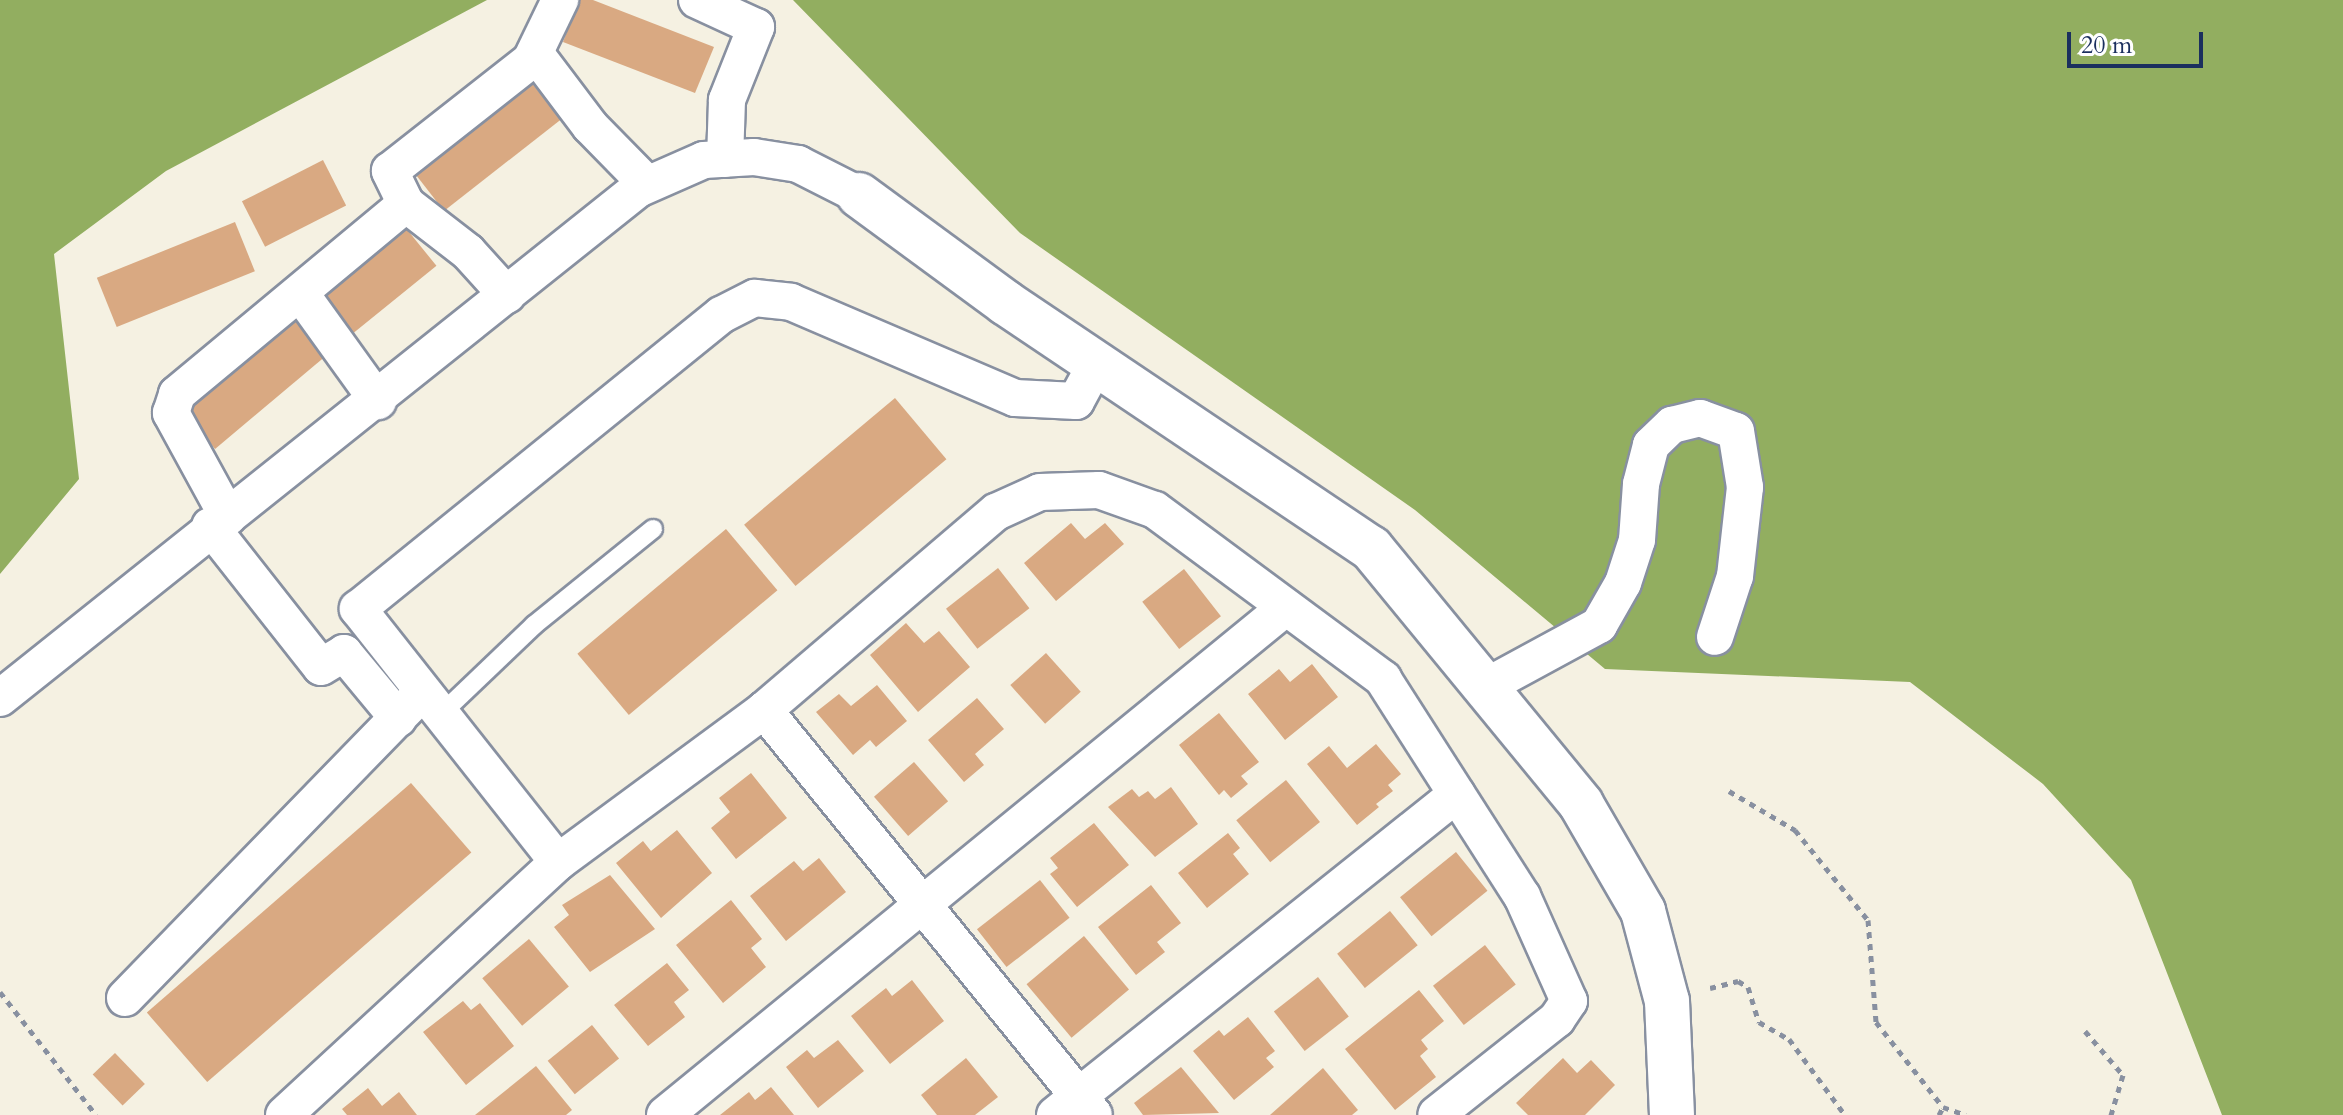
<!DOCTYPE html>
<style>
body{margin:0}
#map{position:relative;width:2343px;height:1115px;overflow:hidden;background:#f5f1e2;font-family:Cardo,serif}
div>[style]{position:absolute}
.forest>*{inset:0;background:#92ae60}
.building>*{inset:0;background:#d9a982;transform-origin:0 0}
.path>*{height:5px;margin-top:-2.5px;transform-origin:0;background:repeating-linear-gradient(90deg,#8890a0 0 6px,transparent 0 12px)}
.roads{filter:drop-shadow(2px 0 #8890a0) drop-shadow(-2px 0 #8890a0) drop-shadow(0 2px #8890a0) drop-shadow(0 -2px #8890a0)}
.service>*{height:18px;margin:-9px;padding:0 9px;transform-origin:9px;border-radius:9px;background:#fff}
.minor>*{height:36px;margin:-18px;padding:0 18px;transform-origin:18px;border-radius:18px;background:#fff}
.tertiary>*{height:44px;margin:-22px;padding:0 22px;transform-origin:22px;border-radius:22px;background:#fff}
span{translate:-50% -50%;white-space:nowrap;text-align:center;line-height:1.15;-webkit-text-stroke:6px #fff;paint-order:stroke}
.scale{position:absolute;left:2067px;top:32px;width:136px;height:36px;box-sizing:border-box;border:4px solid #1b2f5e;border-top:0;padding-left:10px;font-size:24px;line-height:28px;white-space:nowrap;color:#1b2f5e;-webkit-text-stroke:6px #fff;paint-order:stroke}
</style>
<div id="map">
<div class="forest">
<div style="clip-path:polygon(0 0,487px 0,166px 171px,54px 254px,79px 479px,0 574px)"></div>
<div style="clip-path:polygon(793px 0,2343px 0,2343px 1115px,2222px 1115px,2131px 880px,2043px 784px,1910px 682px,1605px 669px,1415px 510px,1020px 233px)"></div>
</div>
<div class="building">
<div style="clip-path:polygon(579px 0,593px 0,714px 47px,695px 93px,563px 42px)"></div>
<div style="left:528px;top:78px;width:53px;height:148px;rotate:52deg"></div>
<div style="left:323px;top:160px;width:51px;height:91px;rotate:63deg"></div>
<div style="left:235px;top:222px;width:53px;height:149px;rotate:68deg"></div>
<div style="left:405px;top:227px;width:50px;height:112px;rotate:51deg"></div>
<div style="left:295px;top:314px;width:52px;height:148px;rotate:50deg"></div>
<div style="left:895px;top:398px;width:80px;height:197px;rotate:50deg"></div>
<div style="clip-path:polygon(1071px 523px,1085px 539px,1105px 523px,1124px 544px,1056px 601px,1024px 563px)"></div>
<div style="left:726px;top:529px;width:80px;height:194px;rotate:50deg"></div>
<div style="left:998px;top:568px;width:51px;height:66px;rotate:52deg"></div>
<div style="left:1184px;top:569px;width:60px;height:53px;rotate:52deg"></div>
<div style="clip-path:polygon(906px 623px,924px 643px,939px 631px,970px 667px,918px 712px,870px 655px)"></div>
<div style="left:1046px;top:653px;width:52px;height:48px;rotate:48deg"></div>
<div style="clip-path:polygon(1312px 664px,1338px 697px,1285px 740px,1248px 694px,1279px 669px,1290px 682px)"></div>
<div style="clip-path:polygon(877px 685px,907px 721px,876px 747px,870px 740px,853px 755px,816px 712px,839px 694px,851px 706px)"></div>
<div style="clip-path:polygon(977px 698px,1004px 729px,975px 754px,984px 765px,964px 782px,928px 740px)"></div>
<div style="clip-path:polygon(1219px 713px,1259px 762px,1241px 776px,1248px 784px,1231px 798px,1224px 790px,1219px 795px,1179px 745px)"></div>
<div style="clip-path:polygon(1376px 744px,1401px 774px,1388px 785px,1393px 791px,1376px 804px,1379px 807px,1357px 825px,1307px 764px,1329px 746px,1347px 768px)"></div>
<div style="left:914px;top:762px;width:52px;height:53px;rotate:49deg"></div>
<div style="clip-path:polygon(751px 773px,787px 818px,736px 859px,711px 828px,730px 812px,719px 798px)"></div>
<div style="left:1286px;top:780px;width:54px;height:64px;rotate:51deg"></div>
<div style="left:411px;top:783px;width:92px;height:350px;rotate:49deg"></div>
<div style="clip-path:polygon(1171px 787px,1198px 824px,1155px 857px,1108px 807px,1132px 789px,1139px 797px,1148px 791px,1155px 799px)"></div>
<div style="clip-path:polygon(1094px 823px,1129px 865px,1077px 907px,1050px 874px,1058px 868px,1050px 858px)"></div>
<div style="clip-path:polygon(677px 830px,712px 873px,661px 918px,616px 863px,643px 841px,651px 851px)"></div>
<div style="clip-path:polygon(1228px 833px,1240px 848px,1233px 854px,1249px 874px,1207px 908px,1178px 873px)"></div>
<div style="left:1456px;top:852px;width:50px;height:72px;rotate:51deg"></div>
<div style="clip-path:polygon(819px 858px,846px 892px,786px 941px,750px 896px,794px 861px,803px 871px)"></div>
<div style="clip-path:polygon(610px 875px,655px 929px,590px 972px,554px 927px,569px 915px,562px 905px)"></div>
<div style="left:1040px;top:880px;width:48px;height:80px;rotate:52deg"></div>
<div style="clip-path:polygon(1151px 885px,1181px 923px,1157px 942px,1165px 952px,1136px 975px,1098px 927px)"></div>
<div style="clip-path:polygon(731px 900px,762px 939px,751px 948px,766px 967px,723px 1003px,676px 945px)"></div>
<div style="left:1390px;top:911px;width:44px;height:68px;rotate:51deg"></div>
<div style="left:1084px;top:936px;width:70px;height:75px;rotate:50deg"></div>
<div style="left:529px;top:939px;width:62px;height:61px;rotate:50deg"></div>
<div style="left:1485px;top:945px;width:50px;height:66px;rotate:52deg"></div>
<div style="clip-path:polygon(667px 963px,689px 990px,674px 1002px,685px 1017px,648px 1046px,614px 1005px)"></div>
<div style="left:1318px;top:977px;width:50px;height:56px;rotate:52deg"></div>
<div style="clip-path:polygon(912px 980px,944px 1021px,890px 1064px,851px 1016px,886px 988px,892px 996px)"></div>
<div style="clip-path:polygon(1419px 990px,1444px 1021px,1421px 1040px,1428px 1049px,1420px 1056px,1436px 1077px,1395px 1110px,1345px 1049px)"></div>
<div style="clip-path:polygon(463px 1001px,471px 1010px,480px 1003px,514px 1046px,466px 1085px,423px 1032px)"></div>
<div style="clip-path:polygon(1248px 1017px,1275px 1051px,1266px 1058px,1274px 1067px,1234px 1100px,1193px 1051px,1219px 1030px,1224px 1036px)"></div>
<div style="left:592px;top:1025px;width:43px;height:57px;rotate:51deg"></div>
<div style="clip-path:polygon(838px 1040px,864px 1071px,818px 1108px,786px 1067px,807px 1050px,814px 1058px)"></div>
<div style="left:115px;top:1053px;width:43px;height:31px;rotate:46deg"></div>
<div style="clip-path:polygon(966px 1058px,998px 1097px,975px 1115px,937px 1115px,921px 1095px)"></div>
<div style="clip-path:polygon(1563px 1058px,1577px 1073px,1591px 1060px,1615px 1085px,1585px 1115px,1528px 1115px,1516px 1103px)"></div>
<div style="clip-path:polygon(536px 1066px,572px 1110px,566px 1115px,475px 1115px)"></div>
<div style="clip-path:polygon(1181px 1067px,1219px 1113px,1143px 1115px,1134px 1103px)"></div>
<div style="clip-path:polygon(1323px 1068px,1358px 1110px,1352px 1115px,1270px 1115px)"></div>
<div style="clip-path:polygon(771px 1087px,794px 1115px,720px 1115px,749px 1092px,755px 1100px)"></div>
<div style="clip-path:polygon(368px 1088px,382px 1106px,399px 1092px,417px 1115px,347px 1115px,342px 1109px)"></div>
</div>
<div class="path">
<div style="left:1729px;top:791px;width:77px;rotate:30.6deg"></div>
<div style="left:1795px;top:830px;width:116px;rotate:51deg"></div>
<div style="left:1868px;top:920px;width:102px;rotate:85.5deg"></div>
<div style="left:1876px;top:1022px;width:108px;rotate:51.8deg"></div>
<div style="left:1710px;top:988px;width:29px;rotate:-14deg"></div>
<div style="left:1738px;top:981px;width:12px;rotate:31deg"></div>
<div style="left:1748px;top:987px;width:37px;rotate:73deg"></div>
<div style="left:1759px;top:1022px;width:34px;rotate:30deg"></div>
<div style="left:1789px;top:1039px;width:94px;rotate:53.6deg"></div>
<div style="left:0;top:992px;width:156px;rotate:52deg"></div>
<div style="left:2085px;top:1031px;width:58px;rotate:49.2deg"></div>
<div style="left:2123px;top:1075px;width:42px;rotate:106.7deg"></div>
<div style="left:1939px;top:1115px;width:9px;rotate:-63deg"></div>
<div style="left:1943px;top:1107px;width:24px;rotate:19deg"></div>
</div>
<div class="roads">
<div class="service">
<div style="left:441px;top:714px;width:129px;rotate:-43.7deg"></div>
<div style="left:534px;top:625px;width:153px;rotate:-38.9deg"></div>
</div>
<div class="minor">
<div style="left:697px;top:0;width:65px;rotate:24.6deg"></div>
<div style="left:756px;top:27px;width:79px;rotate:111.7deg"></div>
<div style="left:727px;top:100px;width:59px;rotate:91.9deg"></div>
<div style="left:535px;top:53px;width:91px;rotate:53deg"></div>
<div style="left:590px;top:126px;width:81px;rotate:45.5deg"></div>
<div style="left:406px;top:204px;width:37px;rotate:-116deg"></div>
<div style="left:390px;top:171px;width:179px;rotate:-38.2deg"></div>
<div style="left:531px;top:60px;width:67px;rotate:-64.2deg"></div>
<div style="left:301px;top:294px;width:132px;rotate:54.3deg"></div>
<div style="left:228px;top:517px;width:119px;rotate:-118.7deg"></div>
<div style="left:171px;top:413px;width:20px;rotate:-72deg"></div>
<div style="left:177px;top:394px;width:298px;rotate:-39.7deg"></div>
<div style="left:406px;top:204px;width:78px;rotate:37.7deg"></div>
<div style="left:468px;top:252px;width:58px;rotate:47.8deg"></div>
<div style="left:210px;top:526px;width:179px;rotate:51.8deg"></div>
<div style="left:321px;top:667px;width:27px;rotate:-31deg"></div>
<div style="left:344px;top:653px;width:85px;rotate:50.3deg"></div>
<div style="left:1485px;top:687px;width:130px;rotate:-28.5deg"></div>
<div style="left:1599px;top:625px;width:48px;rotate:-60.3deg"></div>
<div style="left:1623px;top:583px;width:45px;rotate:-72deg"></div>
<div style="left:1637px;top:540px;width:56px;rotate:-85.9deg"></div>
<div style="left:1641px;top:484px;width:40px;rotate:-75.6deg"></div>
<div style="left:1651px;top:445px;width:29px;rotate:-44deg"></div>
<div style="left:1672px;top:425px;width:29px;rotate:-14deg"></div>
<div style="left:1700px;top:418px;width:38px;rotate:20deg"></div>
<div style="left:1736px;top:431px;width:57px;rotate:80.9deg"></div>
<div style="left:1745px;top:487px;width:90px;rotate:96.4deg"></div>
<div style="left:1735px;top:576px;width:64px;rotate:108.2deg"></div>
<div style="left:0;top:698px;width:816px;rotate:-38.58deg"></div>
<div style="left:638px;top:189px;width:72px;rotate:-23.7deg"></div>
<div style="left:704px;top:160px;width:50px;rotate:-3.4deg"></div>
<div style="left:754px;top:157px;width:45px;rotate:9deg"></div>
<div style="left:798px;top:164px;width:68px;rotate:26.9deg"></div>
<div style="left:764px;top:710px;width:522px;rotate:50.83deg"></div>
<div style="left:558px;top:862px;width:323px;rotate:-128.3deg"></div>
<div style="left:358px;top:609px;width:467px;rotate:-39deg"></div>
<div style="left:721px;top:315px;width:38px;rotate:-27deg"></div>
<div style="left:755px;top:298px;width:36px;rotate:6deg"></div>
<div style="left:791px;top:302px;width:244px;rotate:23.2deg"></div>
<div style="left:1015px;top:398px;width:61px;rotate:2.8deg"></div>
<div style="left:1076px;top:401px;width:42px;rotate:-61.6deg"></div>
<div style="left:125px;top:998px;width:427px;rotate:-45.8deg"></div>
<div style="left:284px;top:1115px;width:373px;rotate:-42.7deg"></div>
<div style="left:558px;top:862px;width:256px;rotate:-36.4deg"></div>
<div style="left:764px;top:710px;width:305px;rotate:-40.5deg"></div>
<div style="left:996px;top:512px;width:48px;rotate:-24.4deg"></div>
<div style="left:1040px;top:492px;width:59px;rotate:-1.9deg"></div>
<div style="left:1099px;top:490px;width:59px;rotate:19.7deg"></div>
<div style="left:1155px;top:510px;width:284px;rotate:36.5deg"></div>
<div style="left:1383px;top:679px;width:258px;rotate:57.4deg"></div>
<div style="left:1522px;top:896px;width:115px;rotate:65.9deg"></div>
<div style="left:1569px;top:1001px;width:22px;rotate:124deg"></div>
<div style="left:1557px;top:1019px;width:154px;rotate:141.6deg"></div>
<div style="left:665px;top:1115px;width:802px;rotate:-39.28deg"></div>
<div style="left:1055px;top:1115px;width:514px;rotate:-38.61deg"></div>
</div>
<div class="tertiary">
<div style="left:859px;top:195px;width:182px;rotate:36.3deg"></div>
<div style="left:1006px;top:303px;width:440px;rotate:33.9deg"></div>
<div style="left:1371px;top:548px;width:331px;rotate:50.6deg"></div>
<div style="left:1581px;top:804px;width:124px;rotate:59.9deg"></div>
<div style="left:1643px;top:911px;width:93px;rotate:75.1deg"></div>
<div style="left:1667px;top:1001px;width:114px;rotate:87.5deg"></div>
</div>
</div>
<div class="scale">20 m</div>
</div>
